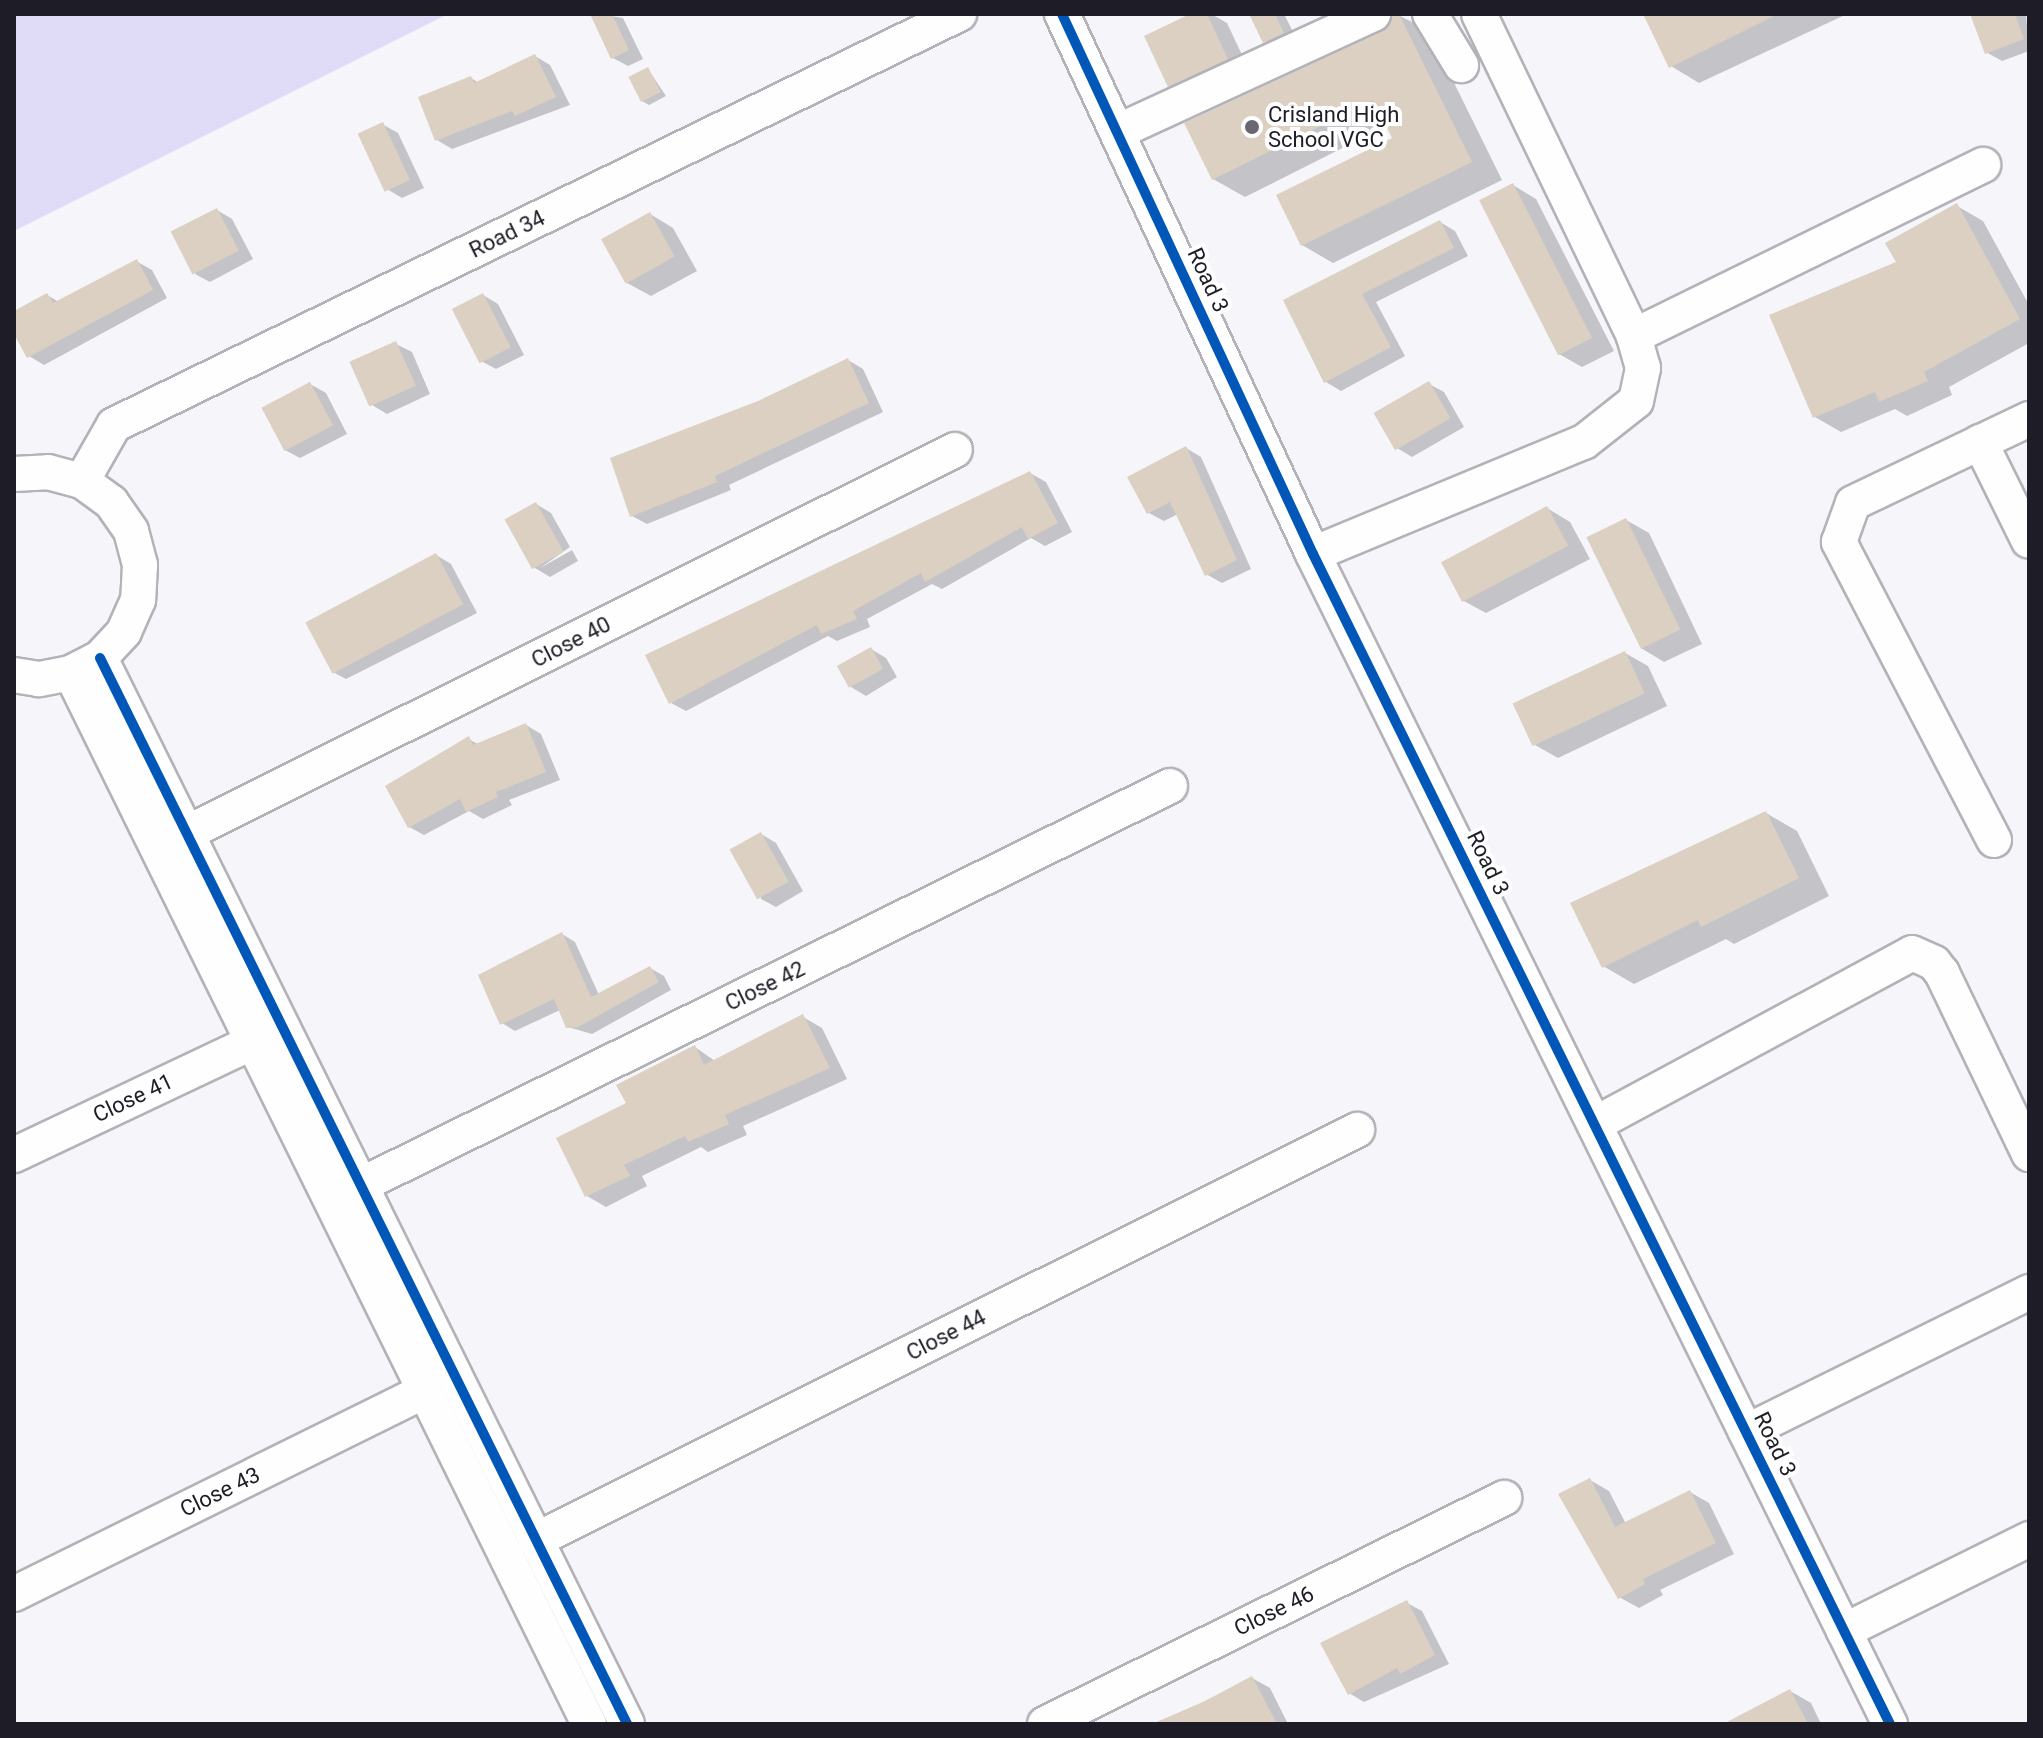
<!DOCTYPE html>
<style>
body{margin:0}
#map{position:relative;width:2043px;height:1738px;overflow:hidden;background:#f5f5fa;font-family:Roboto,sans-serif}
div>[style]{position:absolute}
.green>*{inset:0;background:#e0dbf7}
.shadow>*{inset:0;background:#0003}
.building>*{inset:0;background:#dbd0c1;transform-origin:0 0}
.roads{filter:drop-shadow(2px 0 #b3b2b9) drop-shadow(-2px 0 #b3b2b9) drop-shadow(0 2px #b3b2b9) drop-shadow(0 -2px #b3b2b9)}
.minor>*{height:34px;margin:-17px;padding:0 17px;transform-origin:17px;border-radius:17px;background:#fefefe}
.cycleway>*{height:10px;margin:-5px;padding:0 5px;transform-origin:5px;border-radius:5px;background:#0057b8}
.dots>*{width:22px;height:22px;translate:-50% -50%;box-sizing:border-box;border:4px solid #fff;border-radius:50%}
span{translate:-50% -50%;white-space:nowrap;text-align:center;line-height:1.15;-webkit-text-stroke:8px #fff;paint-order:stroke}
.poi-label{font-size:22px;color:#1e1c26}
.left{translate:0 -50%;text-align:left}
.street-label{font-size:22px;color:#1e1c26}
.frame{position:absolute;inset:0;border:16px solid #1e1c26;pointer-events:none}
</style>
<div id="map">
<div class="green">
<div style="clip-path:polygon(14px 14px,448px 14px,14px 231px)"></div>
</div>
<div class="shadow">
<div style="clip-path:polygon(598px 14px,623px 18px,643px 59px,628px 66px,613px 58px)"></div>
<div style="clip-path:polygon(1195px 14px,1211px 14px,1227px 23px,1250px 72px,1193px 99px,1169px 85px)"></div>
<div style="clip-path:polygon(1251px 14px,1284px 14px,1298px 42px,1280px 50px,1265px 41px)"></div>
<div style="clip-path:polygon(1396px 14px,1428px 30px,1502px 180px,1333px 263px,1302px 245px,1395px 139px,1388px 125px,1245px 197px,1213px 179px,1383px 34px)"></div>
<div style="clip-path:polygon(1645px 14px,1847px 14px,1699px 83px,1671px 66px)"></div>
<div style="clip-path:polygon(1972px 14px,2026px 14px,2029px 51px,2002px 61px,1986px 52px)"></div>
<div style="clip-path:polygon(535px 56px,550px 65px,570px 105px,452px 149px,437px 140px,471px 78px,479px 83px)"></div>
<div style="clip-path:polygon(648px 69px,666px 96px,649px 105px,642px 101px)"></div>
<div style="clip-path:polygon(382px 124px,398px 133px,424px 188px,402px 198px,387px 189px)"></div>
<div style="clip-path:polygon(1513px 185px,1536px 199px,1614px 351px,1582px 367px,1559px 354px)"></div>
<div style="clip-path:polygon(1957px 206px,1983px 221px,2029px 305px,2029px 343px,1949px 387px,1952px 395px,1907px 416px,1895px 409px,1841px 432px,1815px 417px,1899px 263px)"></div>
<div style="clip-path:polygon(217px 210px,232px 219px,253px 259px,210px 282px,195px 274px)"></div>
<div style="clip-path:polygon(650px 214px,673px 228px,697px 271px,651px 296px,627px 283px)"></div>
<div style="clip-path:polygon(1440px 222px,1455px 231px,1468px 256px,1376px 302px,1405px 356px,1341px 391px,1326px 382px,1286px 301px)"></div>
<div style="clip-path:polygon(136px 261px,152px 270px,167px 298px,44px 365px,29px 356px,14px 330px,14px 314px,47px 295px,59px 302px)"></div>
<div style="clip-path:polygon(483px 295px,498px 304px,524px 355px,496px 369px,481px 361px)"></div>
<div style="clip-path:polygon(396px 344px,412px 352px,430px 394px,387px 414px,372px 405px)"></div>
<div style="clip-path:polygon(848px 360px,863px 369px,883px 412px,729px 485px,731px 490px,647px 524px,632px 516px,759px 403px)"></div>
<div style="clip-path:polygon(310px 384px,326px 393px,347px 434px,300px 458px,285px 450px)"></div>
<div style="clip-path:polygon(1429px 384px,1444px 392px,1464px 427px,1412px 457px,1397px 448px)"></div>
<div style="clip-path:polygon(1186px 448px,1201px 457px,1251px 569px,1222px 583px,1206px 574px,1178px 514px,1164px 521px,1149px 513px)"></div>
<div style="clip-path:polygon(1030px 473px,1046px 482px,1072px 532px,1045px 546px,1031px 538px,942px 589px,932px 584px,867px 619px,870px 627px,837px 641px,828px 636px,686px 711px,671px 703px)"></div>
<div style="clip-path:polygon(536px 504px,551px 513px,570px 547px,540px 568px,572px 550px,578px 561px,550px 577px,535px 568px)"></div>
<div style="clip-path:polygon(1547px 508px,1570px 522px,1590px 559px,1486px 613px,1462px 600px)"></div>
<div style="clip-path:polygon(1626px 520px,1649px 533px,1702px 644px,1664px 662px,1641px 648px)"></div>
<div style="clip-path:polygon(436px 555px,451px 564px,477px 613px,346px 679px,331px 671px)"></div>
<div style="clip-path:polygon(871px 649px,886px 658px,897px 677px,866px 696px,851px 687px)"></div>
<div style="clip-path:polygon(1625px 653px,1648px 666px,1667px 706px,1558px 758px,1535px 745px)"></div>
<div style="clip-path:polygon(526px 725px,541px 734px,560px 780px,509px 800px,512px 805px,483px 819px,469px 811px,424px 835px,409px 827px,469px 739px,479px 745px)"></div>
<div style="clip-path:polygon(1766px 813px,1797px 831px,1829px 896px,1734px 944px,1726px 939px,1634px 984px,1603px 966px)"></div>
<div style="clip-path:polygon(761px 834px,776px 843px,803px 891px,776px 907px,761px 899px)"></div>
<div style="clip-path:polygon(562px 934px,575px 942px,599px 995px,650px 968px,664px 976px,671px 990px,592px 1034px,568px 1027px,560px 1010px,515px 1031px,502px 1023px)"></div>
<div style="clip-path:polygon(803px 1017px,822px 1028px,847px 1079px,743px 1126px,747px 1135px,708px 1152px,701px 1147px,642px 1176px,647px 1186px,606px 1207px,587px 1196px,629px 1104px,695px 1047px,715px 1061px)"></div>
<div style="clip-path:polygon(1590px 1480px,1609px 1491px,1626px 1524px,1690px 1492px,1709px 1503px,1734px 1554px,1660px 1590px,1663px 1595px,1639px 1608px,1619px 1597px)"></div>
<div style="clip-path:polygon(1407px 1603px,1422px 1611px,1449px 1664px,1364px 1702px,1349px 1693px)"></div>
<div style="clip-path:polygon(1252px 1678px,1270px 1688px,1288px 1724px,1160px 1724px)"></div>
<div style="clip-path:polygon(1790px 1691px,1811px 1703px,1821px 1724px,1743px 1724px)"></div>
</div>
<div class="building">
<div style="clip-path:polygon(590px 14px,612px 14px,629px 50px,611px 59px)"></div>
<div style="clip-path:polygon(1190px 14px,1207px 14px,1228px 59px,1168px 87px,1144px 36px)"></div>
<div style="clip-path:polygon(1249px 14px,1275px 14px,1284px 33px,1263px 43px)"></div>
<div style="clip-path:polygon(1393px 14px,1399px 14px,1472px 162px,1301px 246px,1276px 195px,1392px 138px,1373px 100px,1212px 180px,1184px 123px,1381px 32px)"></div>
<div style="clip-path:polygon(1643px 14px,1778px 14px,1669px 68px)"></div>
<div style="clip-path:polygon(1970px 14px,2015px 14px,2024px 39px,1985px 54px)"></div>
<div style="clip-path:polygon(535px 54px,556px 97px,515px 116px,512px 111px,435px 141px,418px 97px,471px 76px,474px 83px)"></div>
<div style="left:648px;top:67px;width:28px;height:22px;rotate:63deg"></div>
<div style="left:383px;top:122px;width:64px;height:28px;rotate:65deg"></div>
<div style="left:1513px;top:183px;width:174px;height:38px;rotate:63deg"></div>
<div style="clip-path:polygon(1957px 203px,2020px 319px,1924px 372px,1928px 381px,1879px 402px,1875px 392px,1813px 418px,1769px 315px,1896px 262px,1885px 243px)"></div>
<div style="left:217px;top:208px;width:48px;height:52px;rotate:63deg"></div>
<div style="left:650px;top:212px;width:51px;height:56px;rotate:61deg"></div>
<div style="clip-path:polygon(1440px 220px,1454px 248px,1362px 294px,1391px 347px,1324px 383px,1283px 300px)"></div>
<div style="clip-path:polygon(137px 259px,153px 290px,27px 358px,14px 334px,14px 311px,47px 293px,53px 303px)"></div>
<div style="left:483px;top:293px;width:61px;height:35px;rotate:63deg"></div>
<div style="left:396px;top:341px;width:49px;height:51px;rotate:66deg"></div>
<div style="clip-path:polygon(848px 358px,869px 403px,715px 476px,717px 482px,630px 517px,610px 458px,758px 401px)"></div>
<div style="left:1429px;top:381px;width:43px;height:64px;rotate:60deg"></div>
<div style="left:310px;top:382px;width:49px;height:55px;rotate:62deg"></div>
<div style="clip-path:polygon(1186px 446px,1237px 560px,1205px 576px,1170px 502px,1147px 514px,1127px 477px)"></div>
<div style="clip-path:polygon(1030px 471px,1058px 523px,1028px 539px,1022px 527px,925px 582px,921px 573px,853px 611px,857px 619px,821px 634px,817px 625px,669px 704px,645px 655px)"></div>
<div style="left:536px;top:502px;width:57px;height:36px;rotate:61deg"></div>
<div style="left:1547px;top:506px;width:45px;height:120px;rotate:62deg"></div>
<div style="left:1626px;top:518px;width:124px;height:44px;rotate:64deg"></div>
<div style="left:436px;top:553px;width:58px;height:148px;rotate:62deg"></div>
<div style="left:871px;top:647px;width:25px;height:39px;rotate:61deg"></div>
<div style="left:1625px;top:651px;width:47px;height:124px;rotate:65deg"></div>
<div style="clip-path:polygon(526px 723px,546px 772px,496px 792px,498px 797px,466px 812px,460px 799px,408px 828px,385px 786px,469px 736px,473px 745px)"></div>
<div style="clip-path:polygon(1766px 811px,1799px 878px,1701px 927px,1698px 920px,1602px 968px,1570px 903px)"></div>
<div style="left:761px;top:832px;width:57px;height:36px;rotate:61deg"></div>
<div style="clip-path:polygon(562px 932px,591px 997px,650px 966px,659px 982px,578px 1027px,566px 1028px,554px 999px,500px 1025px,478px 975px)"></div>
<div style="clip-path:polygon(803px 1014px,830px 1068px,725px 1115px,729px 1124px,688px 1142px,685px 1136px,624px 1165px,630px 1176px,585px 1197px,556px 1138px,626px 1103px,616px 1085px,695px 1045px,704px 1065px)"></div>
<div style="clip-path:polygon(1590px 1478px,1615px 1527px,1690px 1490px,1716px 1543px,1643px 1579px,1645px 1584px,1618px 1599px,1558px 1494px)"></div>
<div style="clip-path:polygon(1407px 1600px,1435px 1655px,1400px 1674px,1397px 1668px,1348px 1695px,1320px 1643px)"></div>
<div style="clip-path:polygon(1252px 1676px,1277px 1724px,1152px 1724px,1205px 1701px)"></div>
<div style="clip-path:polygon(1790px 1689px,1808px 1724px,1723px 1724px)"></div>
</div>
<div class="roads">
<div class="minor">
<div style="left:1062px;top:14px;width:595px;rotate:65.07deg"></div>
<div style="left:1313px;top:554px;width:1305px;rotate:63.75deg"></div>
<div style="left:1430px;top:14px;width:60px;rotate:58.7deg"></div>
<div style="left:1117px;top:132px;width:282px;rotate:-24.7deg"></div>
<div style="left:1634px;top:336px;width:389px;rotate:-26.1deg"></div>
<div style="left:1980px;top:442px;width:110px;rotate:63.7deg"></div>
<div style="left:14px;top:474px;width:34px;rotate:-3deg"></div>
<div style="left:48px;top:472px;width:35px;rotate:15deg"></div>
<div style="left:82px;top:481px;width:36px;rotate:36deg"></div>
<div style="left:111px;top:502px;width:35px;rotate:55deg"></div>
<div style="left:131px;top:531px;width:35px;rotate:75deg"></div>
<div style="left:140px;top:565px;width:35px;rotate:93deg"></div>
<div style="left:138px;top:600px;width:35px;rotate:114deg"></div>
<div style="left:124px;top:632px;width:35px;rotate:133deg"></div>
<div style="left:100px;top:658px;width:33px;rotate:153deg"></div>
<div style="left:71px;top:673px;width:33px;rotate:169deg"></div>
<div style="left:39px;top:679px;width:25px;rotate:-171deg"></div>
<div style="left:82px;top:481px;width:64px;rotate:-60.3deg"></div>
<div style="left:114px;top:425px;width:940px;rotate:-25.94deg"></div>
<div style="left:1313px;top:554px;width:293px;rotate:-22.5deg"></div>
<div style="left:1584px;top:442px;width:66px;rotate:-38.3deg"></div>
<div style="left:1636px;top:401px;width:34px;rotate:-78deg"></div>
<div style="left:1643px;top:368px;width:33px;rotate:-106deg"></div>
<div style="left:1634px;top:336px;width:357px;rotate:-115.7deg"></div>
<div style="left:100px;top:658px;width:1189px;rotate:63.69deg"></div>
<div style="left:71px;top:673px;width:1172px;rotate:63.76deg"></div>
<div style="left:187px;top:833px;width:858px;rotate:-26.51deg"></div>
<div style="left:1994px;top:840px;width:336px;rotate:-117.5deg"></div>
<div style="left:1839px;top:542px;width:41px;rotate:-70.3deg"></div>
<div style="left:1853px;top:503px;width:195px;rotate:-25.5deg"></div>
<div style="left:1595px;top:1124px;width:360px;rotate:-28.3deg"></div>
<div style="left:1912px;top:953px;width:24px;rotate:24deg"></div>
<div style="left:1934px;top:963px;width:13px;rotate:51deg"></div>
<div style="left:1942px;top:973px;width:201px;rotate:64.3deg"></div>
<div style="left:14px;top:1155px;width:264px;rotate:-25.3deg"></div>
<div style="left:361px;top:1185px;width:902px;rotate:-26.25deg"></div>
<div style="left:1746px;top:1432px;width:316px;rotate:-26.3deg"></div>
<div style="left:536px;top:1540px;width:918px;rotate:-26.54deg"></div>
<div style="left:14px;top:1594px;width:458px;rotate:-26.3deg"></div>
<div style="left:1844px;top:1631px;width:207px;rotate:-26.4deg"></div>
<div style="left:1045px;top:1724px;width:512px;rotate:-26.21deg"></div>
</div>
</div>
<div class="cycleway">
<div style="left:1062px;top:14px;width:595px;rotate:65.07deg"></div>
<div style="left:1313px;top:554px;width:1305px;rotate:63.75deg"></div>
<div style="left:100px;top:658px;width:1189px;rotate:63.69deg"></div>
</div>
<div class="dots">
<div style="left:1252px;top:127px;background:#696870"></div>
</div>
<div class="poi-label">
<span class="left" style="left:1268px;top:127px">Crisland High<br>School VGC</span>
</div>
<div class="street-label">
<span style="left:507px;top:234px;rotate:-26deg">Road 34</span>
<span style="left:1208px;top:280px;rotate:65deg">Road 3</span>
<span style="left:571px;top:642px;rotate:-27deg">Close 40</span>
<span style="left:1488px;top:863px;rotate:64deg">Road 3</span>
<span style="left:765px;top:986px;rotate:-26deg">Close 42</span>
<span style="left:133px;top:1098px;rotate:-25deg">Close 41</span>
<span style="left:946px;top:1335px;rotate:-27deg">Close 44</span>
<span style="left:1775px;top:1444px;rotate:64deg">Road 3</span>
<span style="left:220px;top:1492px;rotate:-26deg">Close 43</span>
<span style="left:1274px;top:1611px;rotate:-26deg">Close 46</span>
</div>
<div class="frame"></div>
</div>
